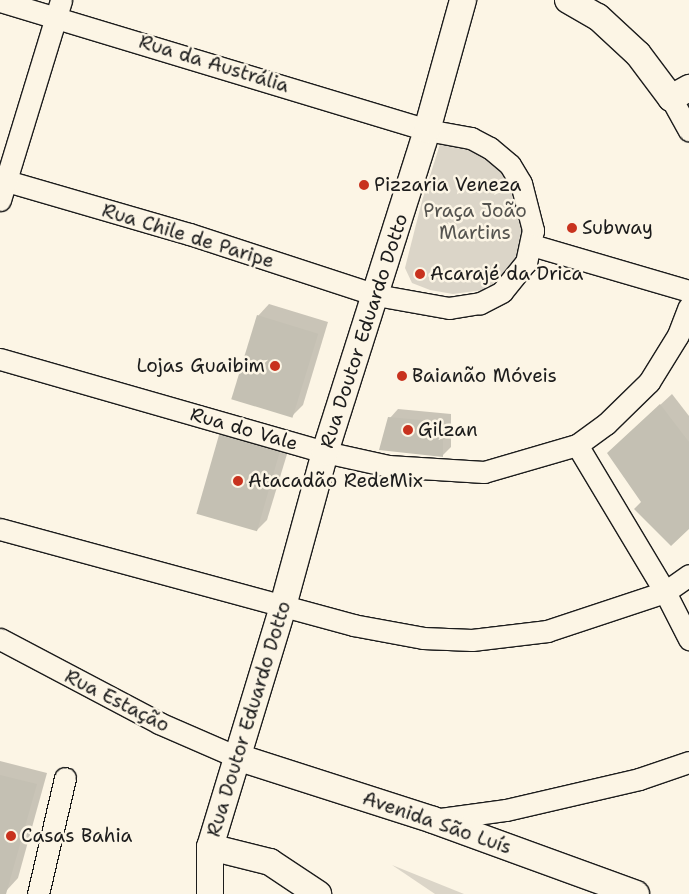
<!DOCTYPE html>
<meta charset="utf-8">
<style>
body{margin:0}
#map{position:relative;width:689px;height:894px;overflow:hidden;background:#fcf5e5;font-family:"Shantell Sans",sans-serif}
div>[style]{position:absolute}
.green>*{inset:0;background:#dbd5c8}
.shadow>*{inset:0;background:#0003}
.building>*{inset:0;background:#c4c0b3;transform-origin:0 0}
.roads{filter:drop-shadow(1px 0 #1c1c1c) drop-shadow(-1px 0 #1c1c1c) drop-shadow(0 1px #1c1c1c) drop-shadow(0 -1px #1c1c1c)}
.minor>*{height:21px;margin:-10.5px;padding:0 10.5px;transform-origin:10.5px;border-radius:10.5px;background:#fcf5e5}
.major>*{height:26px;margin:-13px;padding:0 13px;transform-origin:13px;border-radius:13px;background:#fcf5e5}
.dots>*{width:14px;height:14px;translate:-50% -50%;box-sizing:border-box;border:2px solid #fcf5e5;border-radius:50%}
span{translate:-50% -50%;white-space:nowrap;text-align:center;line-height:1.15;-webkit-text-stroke:5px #fcf5e5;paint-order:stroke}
.street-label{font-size:19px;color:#1c1c1c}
.poi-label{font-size:19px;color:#1c1c1c}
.left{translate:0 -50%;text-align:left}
.right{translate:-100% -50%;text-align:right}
.park-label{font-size:19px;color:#555450}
</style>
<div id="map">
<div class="green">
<div style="clip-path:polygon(474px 140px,511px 163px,530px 240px,501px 279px,483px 290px,453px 294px,430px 290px,412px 283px,405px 268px,422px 201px,441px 141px)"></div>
<div style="clip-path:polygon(392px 865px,464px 894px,435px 894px)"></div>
</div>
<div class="shadow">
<div style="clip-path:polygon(269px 304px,328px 322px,303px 405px,292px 416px,258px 316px)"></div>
<div style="clip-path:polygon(672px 394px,689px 416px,689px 527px,642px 502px,620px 442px)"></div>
<div style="clip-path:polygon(398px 409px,451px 414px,451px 447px,443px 455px,390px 418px)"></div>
<div style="clip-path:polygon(231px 424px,291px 441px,267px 520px,256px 531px,220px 435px)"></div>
<div style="clip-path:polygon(0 761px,47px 773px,18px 878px,7px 890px,0 887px)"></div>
</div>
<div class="building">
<div style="left:257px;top:315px;width:64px;height:88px;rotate:17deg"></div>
<div style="clip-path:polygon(660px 404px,689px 442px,689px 529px,671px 546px,634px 509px,641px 502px,607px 453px)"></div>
<div style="clip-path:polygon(388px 417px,443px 422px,443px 457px,379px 450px)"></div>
<div style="left:219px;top:435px;width:63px;height:82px;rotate:16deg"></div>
<div style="clip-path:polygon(0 775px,37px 784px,6px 894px,0 894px)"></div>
</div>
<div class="roads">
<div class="minor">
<div style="left:0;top:1px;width:446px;rotate:16.8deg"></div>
<div style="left:427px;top:130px;width:45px;rotate:10.3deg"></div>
<div style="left:471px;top:138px;width:21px;rotate:28deg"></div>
<div style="left:490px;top:148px;width:26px;rotate:40deg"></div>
<div style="left:510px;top:165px;width:21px;rotate:59deg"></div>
<div style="left:521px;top:183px;width:49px;rotate:75.7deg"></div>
<div style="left:533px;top:230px;width:33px;rotate:102deg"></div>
<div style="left:526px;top:262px;width:38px;rotate:129deg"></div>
<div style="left:502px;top:292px;width:25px;rotate:153deg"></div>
<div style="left:480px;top:303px;width:31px;rotate:171deg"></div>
<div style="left:449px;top:308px;width:74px;rotate:-169.9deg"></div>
<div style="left:376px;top:295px;width:197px;rotate:-161.9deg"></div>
<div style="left:189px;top:234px;width:197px;rotate:-163.8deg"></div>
<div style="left:671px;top:98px;width:37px;rotate:61deg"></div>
<div style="left:0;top:200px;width:209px;rotate:-73deg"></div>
<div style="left:532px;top:245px;width:164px;rotate:16.3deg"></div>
<div style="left:0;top:359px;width:338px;rotate:16deg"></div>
<div style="left:325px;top:452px;width:65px;rotate:12.5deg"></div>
<div style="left:388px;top:466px;width:96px;rotate:3.6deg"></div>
<div style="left:484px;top:472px;width:97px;rotate:-16.2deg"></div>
<div style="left:577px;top:445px;width:36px;rotate:-36deg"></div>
<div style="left:606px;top:424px;width:60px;rotate:-44.3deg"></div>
<div style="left:649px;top:382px;width:55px;rotate:-58.3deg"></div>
<div style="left:678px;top:335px;width:30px;rotate:-69deg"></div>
<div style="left:577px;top:445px;width:171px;rotate:59.1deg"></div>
<div style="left:665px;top:592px;width:53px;rotate:62.9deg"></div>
<div style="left:0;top:529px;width:366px;rotate:15.2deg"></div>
<div style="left:353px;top:625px;width:71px;rotate:10.5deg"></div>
<div style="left:423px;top:638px;width:49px;rotate:2.3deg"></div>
<div style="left:472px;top:640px;width:76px;rotate:-6.8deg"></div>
<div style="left:547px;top:631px;width:124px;rotate:-18.3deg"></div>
<div style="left:665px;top:592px;width:29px;rotate:-35deg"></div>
<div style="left:0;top:639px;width:180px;rotate:27.8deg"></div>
<div style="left:159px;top:723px;width:85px;rotate:23.6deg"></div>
<div style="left:433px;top:820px;width:74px;rotate:-7.8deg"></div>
<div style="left:506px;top:810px;width:137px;rotate:-13.1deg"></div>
<div style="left:639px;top:779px;width:53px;rotate:-18.8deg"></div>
<div style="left:38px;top:894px;width:119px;rotate:-76.9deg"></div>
</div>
<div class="major">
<div style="left:568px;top:0;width:34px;rotate:30deg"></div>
<div style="left:598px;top:17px;width:54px;rotate:42.8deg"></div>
<div style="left:638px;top:54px;width:55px;rotate:53.1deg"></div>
<div style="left:671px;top:98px;width:21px;rotate:-29deg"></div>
<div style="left:237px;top:757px;width:206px;rotate:17.8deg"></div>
<div style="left:433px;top:820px;width:216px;rotate:20deg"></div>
<div style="left:210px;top:847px;width:62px;rotate:14deg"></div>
<div style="left:270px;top:862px;width:58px;rotate:33.7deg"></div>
<div style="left:210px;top:894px;width:47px;rotate:-90deg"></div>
<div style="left:210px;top:847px;width:252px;rotate:-73.1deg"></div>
<div style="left:283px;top:606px;width:160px;rotate:-74.7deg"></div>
<div style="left:325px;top:452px;width:338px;rotate:-72.4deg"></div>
<div style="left:427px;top:130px;width:135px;rotate:-74.5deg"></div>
</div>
</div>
<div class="dots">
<div style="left:364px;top:185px;background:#c8321e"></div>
<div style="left:572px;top:228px;background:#c8321e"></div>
<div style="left:420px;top:274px;background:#c8321e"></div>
<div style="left:275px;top:366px;background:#c8321e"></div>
<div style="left:402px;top:376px;background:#c8321e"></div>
<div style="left:408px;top:430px;background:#c8321e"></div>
<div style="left:238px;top:481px;background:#c8321e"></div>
<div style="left:11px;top:836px;background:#c8321e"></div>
</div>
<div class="street-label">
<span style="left:214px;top:64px;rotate:17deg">Rua da Austrália</span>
<span style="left:188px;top:236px;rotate:17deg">Rua Chile de Paripe</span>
<span style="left:364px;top:331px;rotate:-72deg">Rua Doutor Eduardo Dotto</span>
<span style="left:244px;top:429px;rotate:16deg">Rua do Vale</span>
<span style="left:117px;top:701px;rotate:27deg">Rua Estação</span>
<span style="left:249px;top:719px;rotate:-73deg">Rua Doutor Eduardo Dotto</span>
<span style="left:437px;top:823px;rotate:19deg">Avenida São Luís</span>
</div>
<div class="poi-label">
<span class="left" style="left:374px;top:185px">Pizzaria Veneza</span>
<span class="left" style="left:582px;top:228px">Subway</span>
<span class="left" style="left:430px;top:274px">Acarajé da Drica</span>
<span class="right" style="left:265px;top:366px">Lojas Guaibim</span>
<span class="left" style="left:412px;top:376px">Baianão Móveis</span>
<span class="left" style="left:418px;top:430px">Gilzan</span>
<span class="left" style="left:248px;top:481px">Atacadão RedeMix</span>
<span class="left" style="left:21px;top:836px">Casas Bahia</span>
</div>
<div class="park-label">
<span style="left:475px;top:222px">Praça João<br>Martins</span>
</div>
</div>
